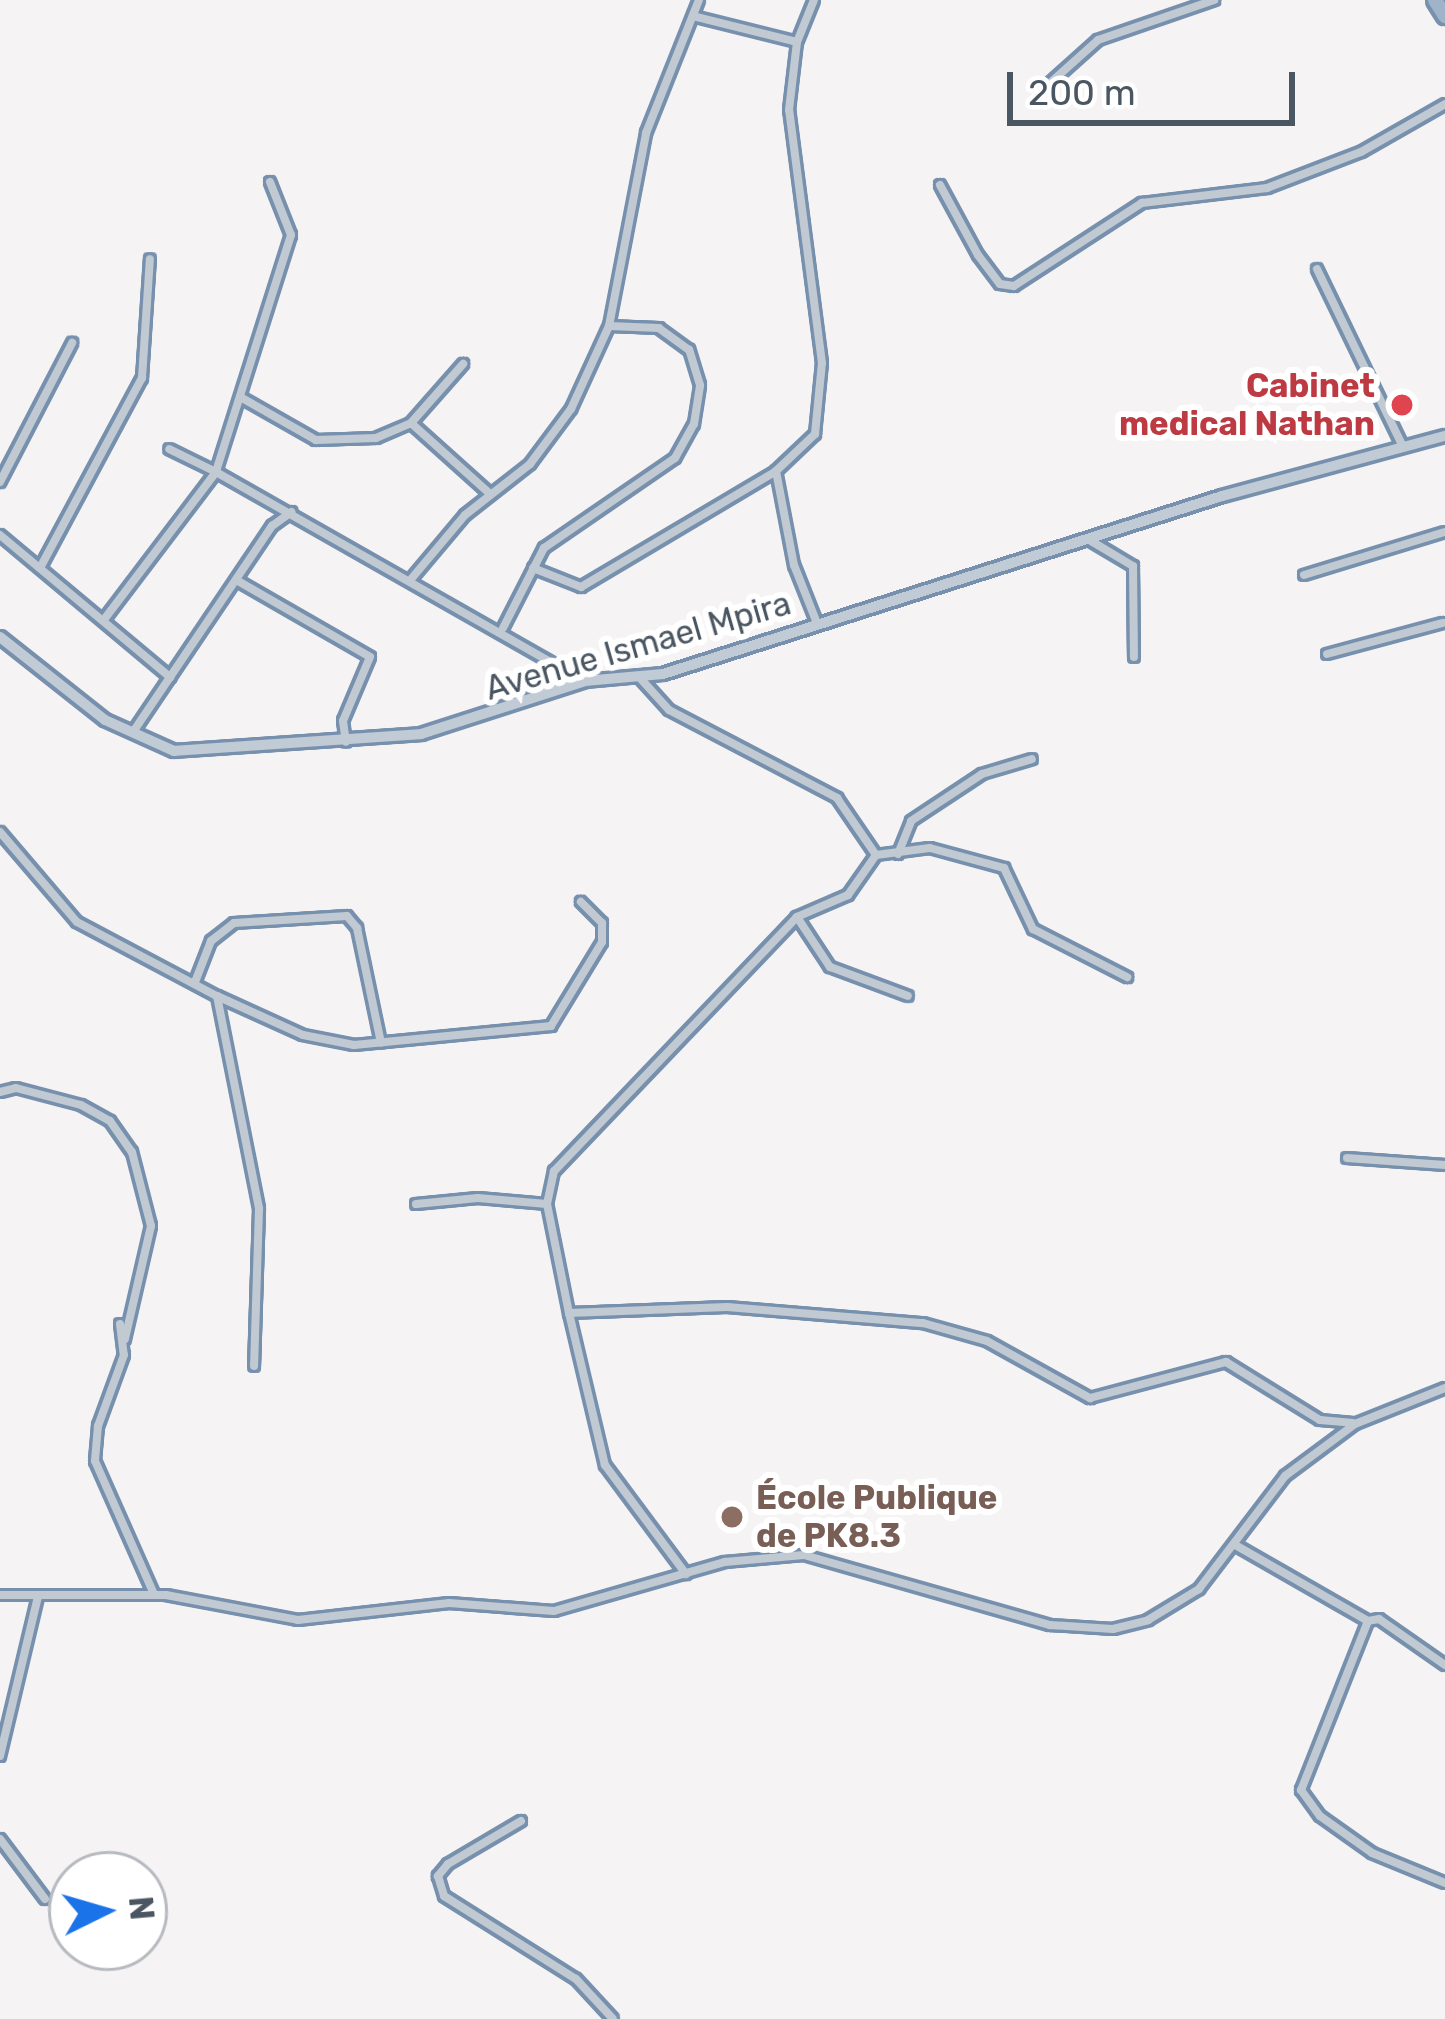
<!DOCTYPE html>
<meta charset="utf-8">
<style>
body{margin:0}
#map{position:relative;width:1445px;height:2019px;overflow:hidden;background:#f5f3f3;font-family:Rubik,sans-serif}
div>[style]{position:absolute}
.roads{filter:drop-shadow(3px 0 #7690ad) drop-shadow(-3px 0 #7690ad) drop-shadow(0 3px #7690ad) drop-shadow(0 -3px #7690ad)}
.minor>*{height:8px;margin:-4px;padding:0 4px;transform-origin:4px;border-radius:4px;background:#c1cad2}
.secondary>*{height:10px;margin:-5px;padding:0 5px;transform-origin:5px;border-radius:5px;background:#c1cbd6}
.trunk>*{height:14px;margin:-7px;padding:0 7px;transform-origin:7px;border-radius:7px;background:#9fb4c9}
.dots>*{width:33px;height:33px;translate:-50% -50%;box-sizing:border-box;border:6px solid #fff;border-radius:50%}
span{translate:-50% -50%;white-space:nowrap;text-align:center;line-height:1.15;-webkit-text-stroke:12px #fff;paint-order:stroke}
.health-label{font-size:33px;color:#be3a42;font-weight:700}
.right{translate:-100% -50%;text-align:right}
.street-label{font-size:33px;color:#4a5661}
.education-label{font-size:33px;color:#785e54;font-weight:700}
.left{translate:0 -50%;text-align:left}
.north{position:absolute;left:48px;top:1851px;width:120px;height:120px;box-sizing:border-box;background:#fff;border:3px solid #b7bbc0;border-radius:50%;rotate:85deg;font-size:33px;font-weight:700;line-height:48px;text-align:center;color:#4a5661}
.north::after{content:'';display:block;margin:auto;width:42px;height:54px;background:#1a73e8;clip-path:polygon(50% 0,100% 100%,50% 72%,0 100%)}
.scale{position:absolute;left:1007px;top:72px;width:288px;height:54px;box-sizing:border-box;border:6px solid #4a5661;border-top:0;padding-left:15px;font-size:36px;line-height:42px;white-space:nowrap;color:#4a5661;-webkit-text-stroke:9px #fff;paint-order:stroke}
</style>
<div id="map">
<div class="roads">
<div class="minor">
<div style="left:693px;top:16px;width:107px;rotate:14deg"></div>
<div style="left:1040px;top:92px;width:78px;rotate:-41.9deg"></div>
<div style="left:1098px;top:40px;width:123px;rotate:-19deg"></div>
<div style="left:270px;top:182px;width:57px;rotate:68.4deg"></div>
<div style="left:291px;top:235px;width:249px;rotate:107.6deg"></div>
<div style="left:216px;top:472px;width:423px;rotate:29.6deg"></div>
<div style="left:940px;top:185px;width:80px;rotate:61.5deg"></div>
<div style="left:978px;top:255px;width:36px;rotate:53deg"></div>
<div style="left:1000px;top:284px;width:14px;rotate:8deg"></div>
<div style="left:1014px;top:286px;width:153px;rotate:-33deg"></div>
<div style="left:1142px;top:203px;width:126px;rotate:-6.8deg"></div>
<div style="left:1267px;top:188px;width:101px;rotate:-21deg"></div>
<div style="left:1361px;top:152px;width:97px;rotate:-29.7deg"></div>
<div style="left:1317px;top:269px;width:198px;rotate:64.2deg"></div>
<div style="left:242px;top:398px;width:85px;rotate:29.6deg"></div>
<div style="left:316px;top:440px;width:60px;rotate:-1.9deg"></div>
<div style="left:376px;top:438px;width:38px;rotate:-23deg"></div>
<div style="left:411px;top:423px;width:79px;rotate:-48.6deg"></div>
<div style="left:411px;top:423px;width:106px;rotate:41.9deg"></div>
<div style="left:776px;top:471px;width:96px;rotate:79.2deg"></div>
<div style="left:794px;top:565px;width:62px;rotate:68.4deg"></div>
<div style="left:0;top:482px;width:157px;rotate:-62.6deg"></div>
<div style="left:0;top:535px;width:222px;rotate:39.9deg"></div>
<div style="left:1091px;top:541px;width:49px;rotate:30.8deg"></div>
<div style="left:1133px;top:566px;width:91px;rotate:89.4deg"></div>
<div style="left:40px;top:568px;width:216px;rotate:-61.8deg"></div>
<div style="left:142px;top:378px;width:119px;rotate:-86.2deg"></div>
<div style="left:533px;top:568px;width:52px;rotate:21.6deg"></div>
<div style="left:581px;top:587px;width:227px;rotate:-30.7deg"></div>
<div style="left:776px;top:471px;width:54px;rotate:-43.5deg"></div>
<div style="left:815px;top:434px;width:71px;rotate:-84.4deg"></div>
<div style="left:822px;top:363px;width:255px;rotate:-97.4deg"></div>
<div style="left:789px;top:110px;width:68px;rotate:-83.3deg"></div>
<div style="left:797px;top:42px;width:45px;rotate:-68deg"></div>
<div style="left:1304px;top:575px;width:147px;rotate:-17deg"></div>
<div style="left:412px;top:578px;width:82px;rotate:-49.9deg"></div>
<div style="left:465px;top:515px;width:83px;rotate:-38.1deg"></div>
<div style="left:530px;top:464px;width:69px;rotate:-53.3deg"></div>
<div style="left:571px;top:409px;width:91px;rotate:-65.4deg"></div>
<div style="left:609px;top:326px;width:197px;rotate:-79.1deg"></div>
<div style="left:646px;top:133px;width:143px;rotate:-68.3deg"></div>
<div style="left:238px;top:581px;width:152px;rotate:29.9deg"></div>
<div style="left:370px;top:657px;width:69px;rotate:112.9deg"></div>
<div style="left:343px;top:721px;width:21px;rotate:82deg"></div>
<div style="left:106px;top:617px;width:182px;rotate:-52.8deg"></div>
<div style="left:216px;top:472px;width:52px;rotate:-153.9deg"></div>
<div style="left:503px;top:628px;width:90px;rotate:-62.9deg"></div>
<div style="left:544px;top:548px;width:159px;rotate:-34.5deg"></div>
<div style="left:675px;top:458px;width:39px;rotate:-61deg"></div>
<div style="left:694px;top:424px;width:39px;rotate:-81deg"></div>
<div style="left:700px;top:385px;width:37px;rotate:-107deg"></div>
<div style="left:689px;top:350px;width:37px;rotate:-144deg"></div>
<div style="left:659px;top:328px;width:50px;rotate:-177.7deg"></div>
<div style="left:1327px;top:654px;width:120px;rotate:-15deg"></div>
<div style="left:640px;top:678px;width:43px;rotate:47.8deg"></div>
<div style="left:669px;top:710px;width:190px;rotate:27.6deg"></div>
<div style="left:837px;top:798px;width:69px;rotate:55.6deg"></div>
<div style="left:876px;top:855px;width:54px;rotate:-7.4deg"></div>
<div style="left:930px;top:848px;width:77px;rotate:15.1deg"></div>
<div style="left:1004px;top:868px;width:68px;rotate:64.6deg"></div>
<div style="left:1033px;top:929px;width:106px;rotate:27.1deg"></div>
<div style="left:133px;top:732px;width:249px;rotate:-56deg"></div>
<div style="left:272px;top:526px;width:24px;rotate:-36deg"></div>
<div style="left:0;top:832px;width:118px;rotate:49.5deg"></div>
<div style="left:77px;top:922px;width:158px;rotate:27.9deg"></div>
<div style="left:217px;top:996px;width:217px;rotate:78.8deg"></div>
<div style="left:259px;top:1209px;width:157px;rotate:91.8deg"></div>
<div style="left:898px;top:854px;width:35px;rotate:-68deg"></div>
<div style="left:911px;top:821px;width:85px;rotate:-33.5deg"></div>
<div style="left:982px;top:774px;width:52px;rotate:-16.7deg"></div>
<div style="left:876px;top:855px;width:49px;rotate:125deg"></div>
<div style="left:848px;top:895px;width:56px;rotate:156.7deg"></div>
<div style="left:797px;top:917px;width:352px;rotate:133.7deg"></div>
<div style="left:554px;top:1171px;width:34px;rotate:102deg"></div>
<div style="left:547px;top:1204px;width:111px;rotate:78.6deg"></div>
<div style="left:569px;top:1313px;width:158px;rotate:-2.2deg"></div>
<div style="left:727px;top:1307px;width:197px;rotate:4.7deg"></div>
<div style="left:923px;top:1323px;width:66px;rotate:15.7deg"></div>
<div style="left:987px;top:1341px;width:118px;rotate:29deg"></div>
<div style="left:1090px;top:1398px;width:141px;rotate:-14.8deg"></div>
<div style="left:1226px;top:1362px;width:110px;rotate:31.7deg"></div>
<div style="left:1320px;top:1420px;width:33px;rotate:5deg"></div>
<div style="left:797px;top:917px;width:60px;rotate:56.6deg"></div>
<div style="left:830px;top:967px;width:83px;rotate:20.4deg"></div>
<div style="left:195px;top:982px;width:44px;rotate:-68.7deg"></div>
<div style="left:211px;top:941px;width:29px;rotate:-38deg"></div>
<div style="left:234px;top:923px;width:113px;rotate:-3.5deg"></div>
<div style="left:347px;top:916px;width:16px;rotate:50deg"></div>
<div style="left:357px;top:928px;width:117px;rotate:78.2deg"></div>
<div style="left:217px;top:996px;width:94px;rotate:24.4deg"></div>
<div style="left:303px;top:1035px;width:52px;rotate:11.1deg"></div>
<div style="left:354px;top:1045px;width:198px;rotate:-5.5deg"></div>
<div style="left:551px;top:1026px;width:98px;rotate:-58.7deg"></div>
<div style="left:602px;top:942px;width:19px;rotate:-90deg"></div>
<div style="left:602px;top:923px;width:30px;rotate:-135deg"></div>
<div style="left:0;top:1092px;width:16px;rotate:-14deg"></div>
<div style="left:16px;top:1088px;width:67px;rotate:14.7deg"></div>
<div style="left:81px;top:1105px;width:33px;rotate:29deg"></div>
<div style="left:110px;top:1121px;width:38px;rotate:55deg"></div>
<div style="left:132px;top:1152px;width:76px;rotate:75.6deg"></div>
<div style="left:151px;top:1226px;width:116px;rotate:103deg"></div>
<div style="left:1347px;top:1158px;width:98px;rotate:4.1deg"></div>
<div style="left:416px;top:1204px;width:62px;rotate:-5.5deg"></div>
<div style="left:478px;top:1198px;width:69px;rotate:5deg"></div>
<div style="left:569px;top:1313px;width:156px;rotate:76.7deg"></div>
<div style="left:605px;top:1465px;width:136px;rotate:53.4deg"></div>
<div style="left:120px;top:1324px;width:31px;rotate:83deg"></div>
<div style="left:124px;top:1355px;width:76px;rotate:110.1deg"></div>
<div style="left:98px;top:1426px;width:35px;rotate:95deg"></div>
<div style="left:95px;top:1461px;width:145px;rotate:66.1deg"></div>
<div style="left:1237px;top:1546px;width:151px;rotate:29.8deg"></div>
<div style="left:0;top:1595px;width:166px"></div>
<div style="left:166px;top:1595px;width:134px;rotate:10.7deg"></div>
<div style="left:298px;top:1620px;width:152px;rotate:-6.4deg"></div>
<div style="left:449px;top:1603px;width:105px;rotate:4.4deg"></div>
<div style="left:554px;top:1611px;width:178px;rotate:-16deg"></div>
<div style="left:725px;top:1562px;width:79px;rotate:-5.1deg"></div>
<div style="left:804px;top:1555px;width:256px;rotate:15.9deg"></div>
<div style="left:1050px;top:1625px;width:63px;rotate:3.6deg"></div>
<div style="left:1113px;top:1629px;width:36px;rotate:-14deg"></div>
<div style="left:1148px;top:1620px;width:60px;rotate:-31.3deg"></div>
<div style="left:1199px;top:1589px;width:142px;rotate:-52.7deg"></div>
<div style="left:1285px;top:1476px;width:87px;rotate:-36.6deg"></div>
<div style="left:1355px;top:1424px;width:97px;rotate:-21.8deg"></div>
<div style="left:1445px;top:1665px;width:80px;rotate:-145.1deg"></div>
<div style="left:1379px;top:1619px;width:11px;rotate:170deg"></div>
<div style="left:1368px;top:1621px;width:182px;rotate:111.6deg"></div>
<div style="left:1301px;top:1790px;width:32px;rotate:54deg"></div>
<div style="left:1320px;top:1816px;width:64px;rotate:35.4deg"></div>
<div style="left:1372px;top:1853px;width:79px;rotate:22.3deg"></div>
<div style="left:0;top:1756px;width:164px;rotate:-76.6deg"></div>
<div style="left:521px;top:1821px;width:85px;rotate:149.5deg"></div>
<div style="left:448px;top:1864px;width:16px;rotate:130deg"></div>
<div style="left:438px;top:1876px;width:21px;rotate:73deg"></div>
<div style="left:444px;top:1896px;width:156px;rotate:32.2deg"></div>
<div style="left:576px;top:1979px;width:54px;rotate:47.2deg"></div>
<div style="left:0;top:1839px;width:75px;rotate:53.1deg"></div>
</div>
<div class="secondary">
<div style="left:0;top:637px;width:134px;rotate:38.3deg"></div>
<div style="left:105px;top:720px;width:76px;rotate:24.2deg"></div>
<div style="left:174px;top:751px;width:248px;rotate:-3.9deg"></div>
<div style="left:421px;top:734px;width:172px;rotate:-17.9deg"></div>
<div style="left:585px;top:681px;width:78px;rotate:-5.1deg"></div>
<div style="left:663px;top:674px;width:587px;rotate:-17.66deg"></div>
<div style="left:1222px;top:496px;width:231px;rotate:-15.1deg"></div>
</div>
<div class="trunk">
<div style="left:1435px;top:0;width:19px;rotate:58deg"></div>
</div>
</div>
<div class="dots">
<div style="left:1402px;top:405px;background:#e0444e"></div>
<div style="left:732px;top:1517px;background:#8d6e63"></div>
</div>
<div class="health-label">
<span class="right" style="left:1375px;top:405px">Cabinet<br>medical Nathan</span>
</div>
<div class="street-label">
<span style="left:638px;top:646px;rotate:-16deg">Avenue Ismael Mpira</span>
</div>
<div class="education-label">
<span class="left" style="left:756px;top:1517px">École Publique<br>de PK8.3</span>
</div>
<div class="north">N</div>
<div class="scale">200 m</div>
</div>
